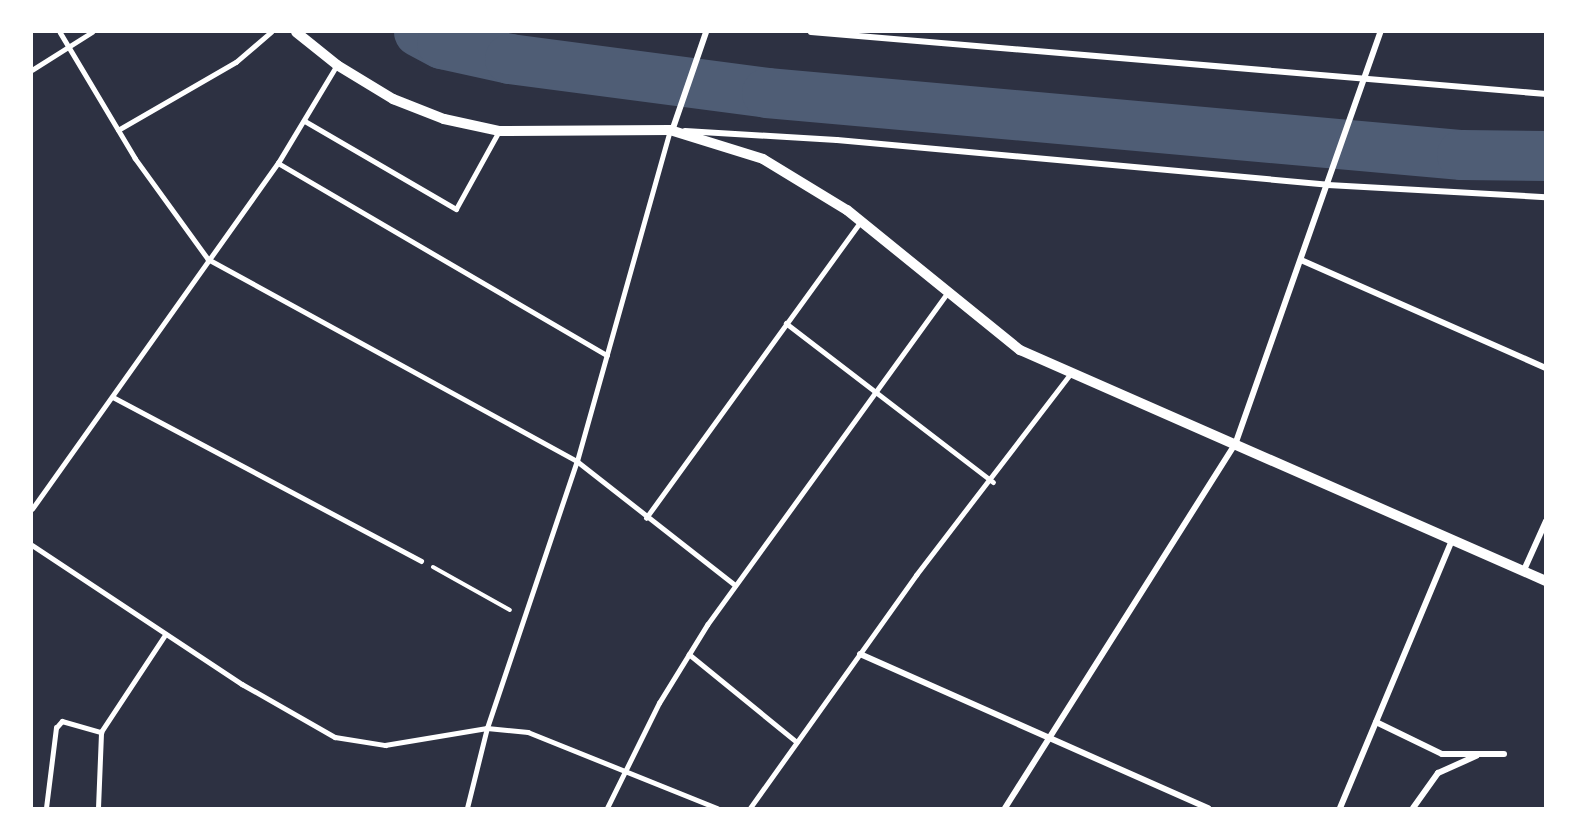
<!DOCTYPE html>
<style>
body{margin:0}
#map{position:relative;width:1577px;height:840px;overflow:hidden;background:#2d3142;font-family:Commissioner,sans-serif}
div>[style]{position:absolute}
.river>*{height:50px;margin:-25px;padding:0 25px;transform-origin:25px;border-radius:25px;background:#4f5d75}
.path>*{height:4px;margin:-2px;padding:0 2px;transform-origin:2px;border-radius:2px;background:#fff}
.service>*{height:4.5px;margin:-2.25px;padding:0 2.25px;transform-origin:2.25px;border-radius:2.25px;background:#fff}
.minor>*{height:6px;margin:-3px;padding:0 3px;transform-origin:3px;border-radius:3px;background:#fff}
.tertiary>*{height:10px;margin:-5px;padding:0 5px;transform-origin:5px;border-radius:5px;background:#fff}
span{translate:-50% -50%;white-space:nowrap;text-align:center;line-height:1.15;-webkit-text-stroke:4.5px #fff;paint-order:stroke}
.frame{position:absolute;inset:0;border:33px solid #fff;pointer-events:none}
</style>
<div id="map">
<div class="river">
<div style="left:419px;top:32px;width:26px;rotate:28deg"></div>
<div style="left:442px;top:44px;width:70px;rotate:12.4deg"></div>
<div style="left:510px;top:59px;width:259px;rotate:7.5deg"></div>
<div style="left:767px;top:93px;width:698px;rotate:5.1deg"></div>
<div style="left:1462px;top:155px;width:84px;rotate:0.7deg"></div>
</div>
<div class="path">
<div style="left:433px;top:567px;width:88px;rotate:29.2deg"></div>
</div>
<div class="service">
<div style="left:60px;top:32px;width:147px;rotate:59.2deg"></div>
<div style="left:135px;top:158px;width:125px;rotate:54.1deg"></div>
<div style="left:208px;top:259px;width:421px;rotate:28.7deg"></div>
<div style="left:577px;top:461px;width:201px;rotate:38.1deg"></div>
<div style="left:32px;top:70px;width:71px;rotate:-32.3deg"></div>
<div style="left:305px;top:121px;width:175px;rotate:30.2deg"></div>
<div style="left:456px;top:209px;width:89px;rotate:-61.1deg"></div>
<div style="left:118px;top:130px;width:136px;rotate:-30deg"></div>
<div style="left:236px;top:62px;width:46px;rotate:-40.6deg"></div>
<div style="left:278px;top:163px;width:381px;rotate:30.3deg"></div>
<div style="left:786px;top:323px;width:261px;rotate:37.5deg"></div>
<div style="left:113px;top:397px;width:349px;rotate:28deg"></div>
<div style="left:32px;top:509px;width:425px;rotate:-54.6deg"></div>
<div style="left:278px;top:163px;width:114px;rotate:-59deg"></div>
<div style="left:646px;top:518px;width:367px;rotate:-54.1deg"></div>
<div style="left:32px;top:545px;width:252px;rotate:33.5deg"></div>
<div style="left:242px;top:684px;width:107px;rotate:29.7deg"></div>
<div style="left:335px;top:737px;width:51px;rotate:9.1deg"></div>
<div style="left:385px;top:745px;width:103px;rotate:-9.5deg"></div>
<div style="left:487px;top:728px;width:41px;rotate:5.6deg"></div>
<div style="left:528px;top:732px;width:204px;rotate:21.9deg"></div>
<div style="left:689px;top:654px;width:139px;rotate:39.2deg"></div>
<div style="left:101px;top:732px;width:116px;rotate:-56.6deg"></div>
<div style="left:46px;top:808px;width:81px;rotate:-82.9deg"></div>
<div style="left:56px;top:728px;width:9px;rotate:-49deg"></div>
<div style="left:62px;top:721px;width:41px;rotate:15.8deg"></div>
<div style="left:98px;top:808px;width:76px;rotate:-87.7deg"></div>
<div style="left:467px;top:808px;width:82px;rotate:-76deg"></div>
<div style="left:487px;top:728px;width:282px;rotate:-71.4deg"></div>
<div style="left:577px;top:461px;width:344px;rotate:-74.3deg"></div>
<div style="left:607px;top:808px;width:117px;rotate:-63.7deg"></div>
<div style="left:659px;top:703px;width:92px;rotate:-58.4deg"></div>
<div style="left:707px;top:625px;width:411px;rotate:-54.1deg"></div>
<div style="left:750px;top:808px;width:286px;rotate:-54.5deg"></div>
<div style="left:916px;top:575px;width:255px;rotate:-52.5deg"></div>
</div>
<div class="minor">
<div style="left:811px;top:32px;width:738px;rotate:4.82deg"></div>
<div style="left:672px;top:131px;width:105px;rotate:-71deg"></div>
<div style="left:685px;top:131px;width:152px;rotate:3.4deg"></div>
<div style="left:837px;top:140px;width:493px;rotate:5.2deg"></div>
<div style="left:1328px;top:185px;width:218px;rotate:3.2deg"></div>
<div style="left:1301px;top:260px;width:268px;rotate:23.8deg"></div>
<div style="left:1524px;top:570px;width:54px;rotate:-65.8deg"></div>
<div style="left:860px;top:654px;width:381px;rotate:23.9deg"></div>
<div style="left:1376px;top:722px;width:73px;rotate:25.9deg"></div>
<div style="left:1442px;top:754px;width:62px"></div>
<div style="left:1005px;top:808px;width:433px;rotate:-57.7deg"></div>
<div style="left:1236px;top:442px;width:435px;rotate:-70.6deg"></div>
<div style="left:1340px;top:808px;width:290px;rotate:-67.3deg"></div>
<div style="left:1413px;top:808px;width:43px;rotate:-54.5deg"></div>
<div style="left:1438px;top:773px;width:42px;rotate:-24.1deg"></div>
</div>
<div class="tertiary">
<div style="left:296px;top:32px;width:53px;rotate:38.8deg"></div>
<div style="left:337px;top:65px;width:66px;rotate:31.3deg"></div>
<div style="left:393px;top:99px;width:55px;rotate:21.4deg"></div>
<div style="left:444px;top:119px;width:56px;rotate:12.3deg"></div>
<div style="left:499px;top:131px;width:171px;rotate:-0.3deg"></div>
<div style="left:670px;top:130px;width:97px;rotate:17.3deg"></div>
<div style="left:763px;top:159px;width:98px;rotate:31.3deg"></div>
<div style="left:847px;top:210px;width:223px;rotate:39deg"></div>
<div style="left:1020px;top:350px;width:574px;rotate:23.71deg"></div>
</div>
<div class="frame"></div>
</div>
